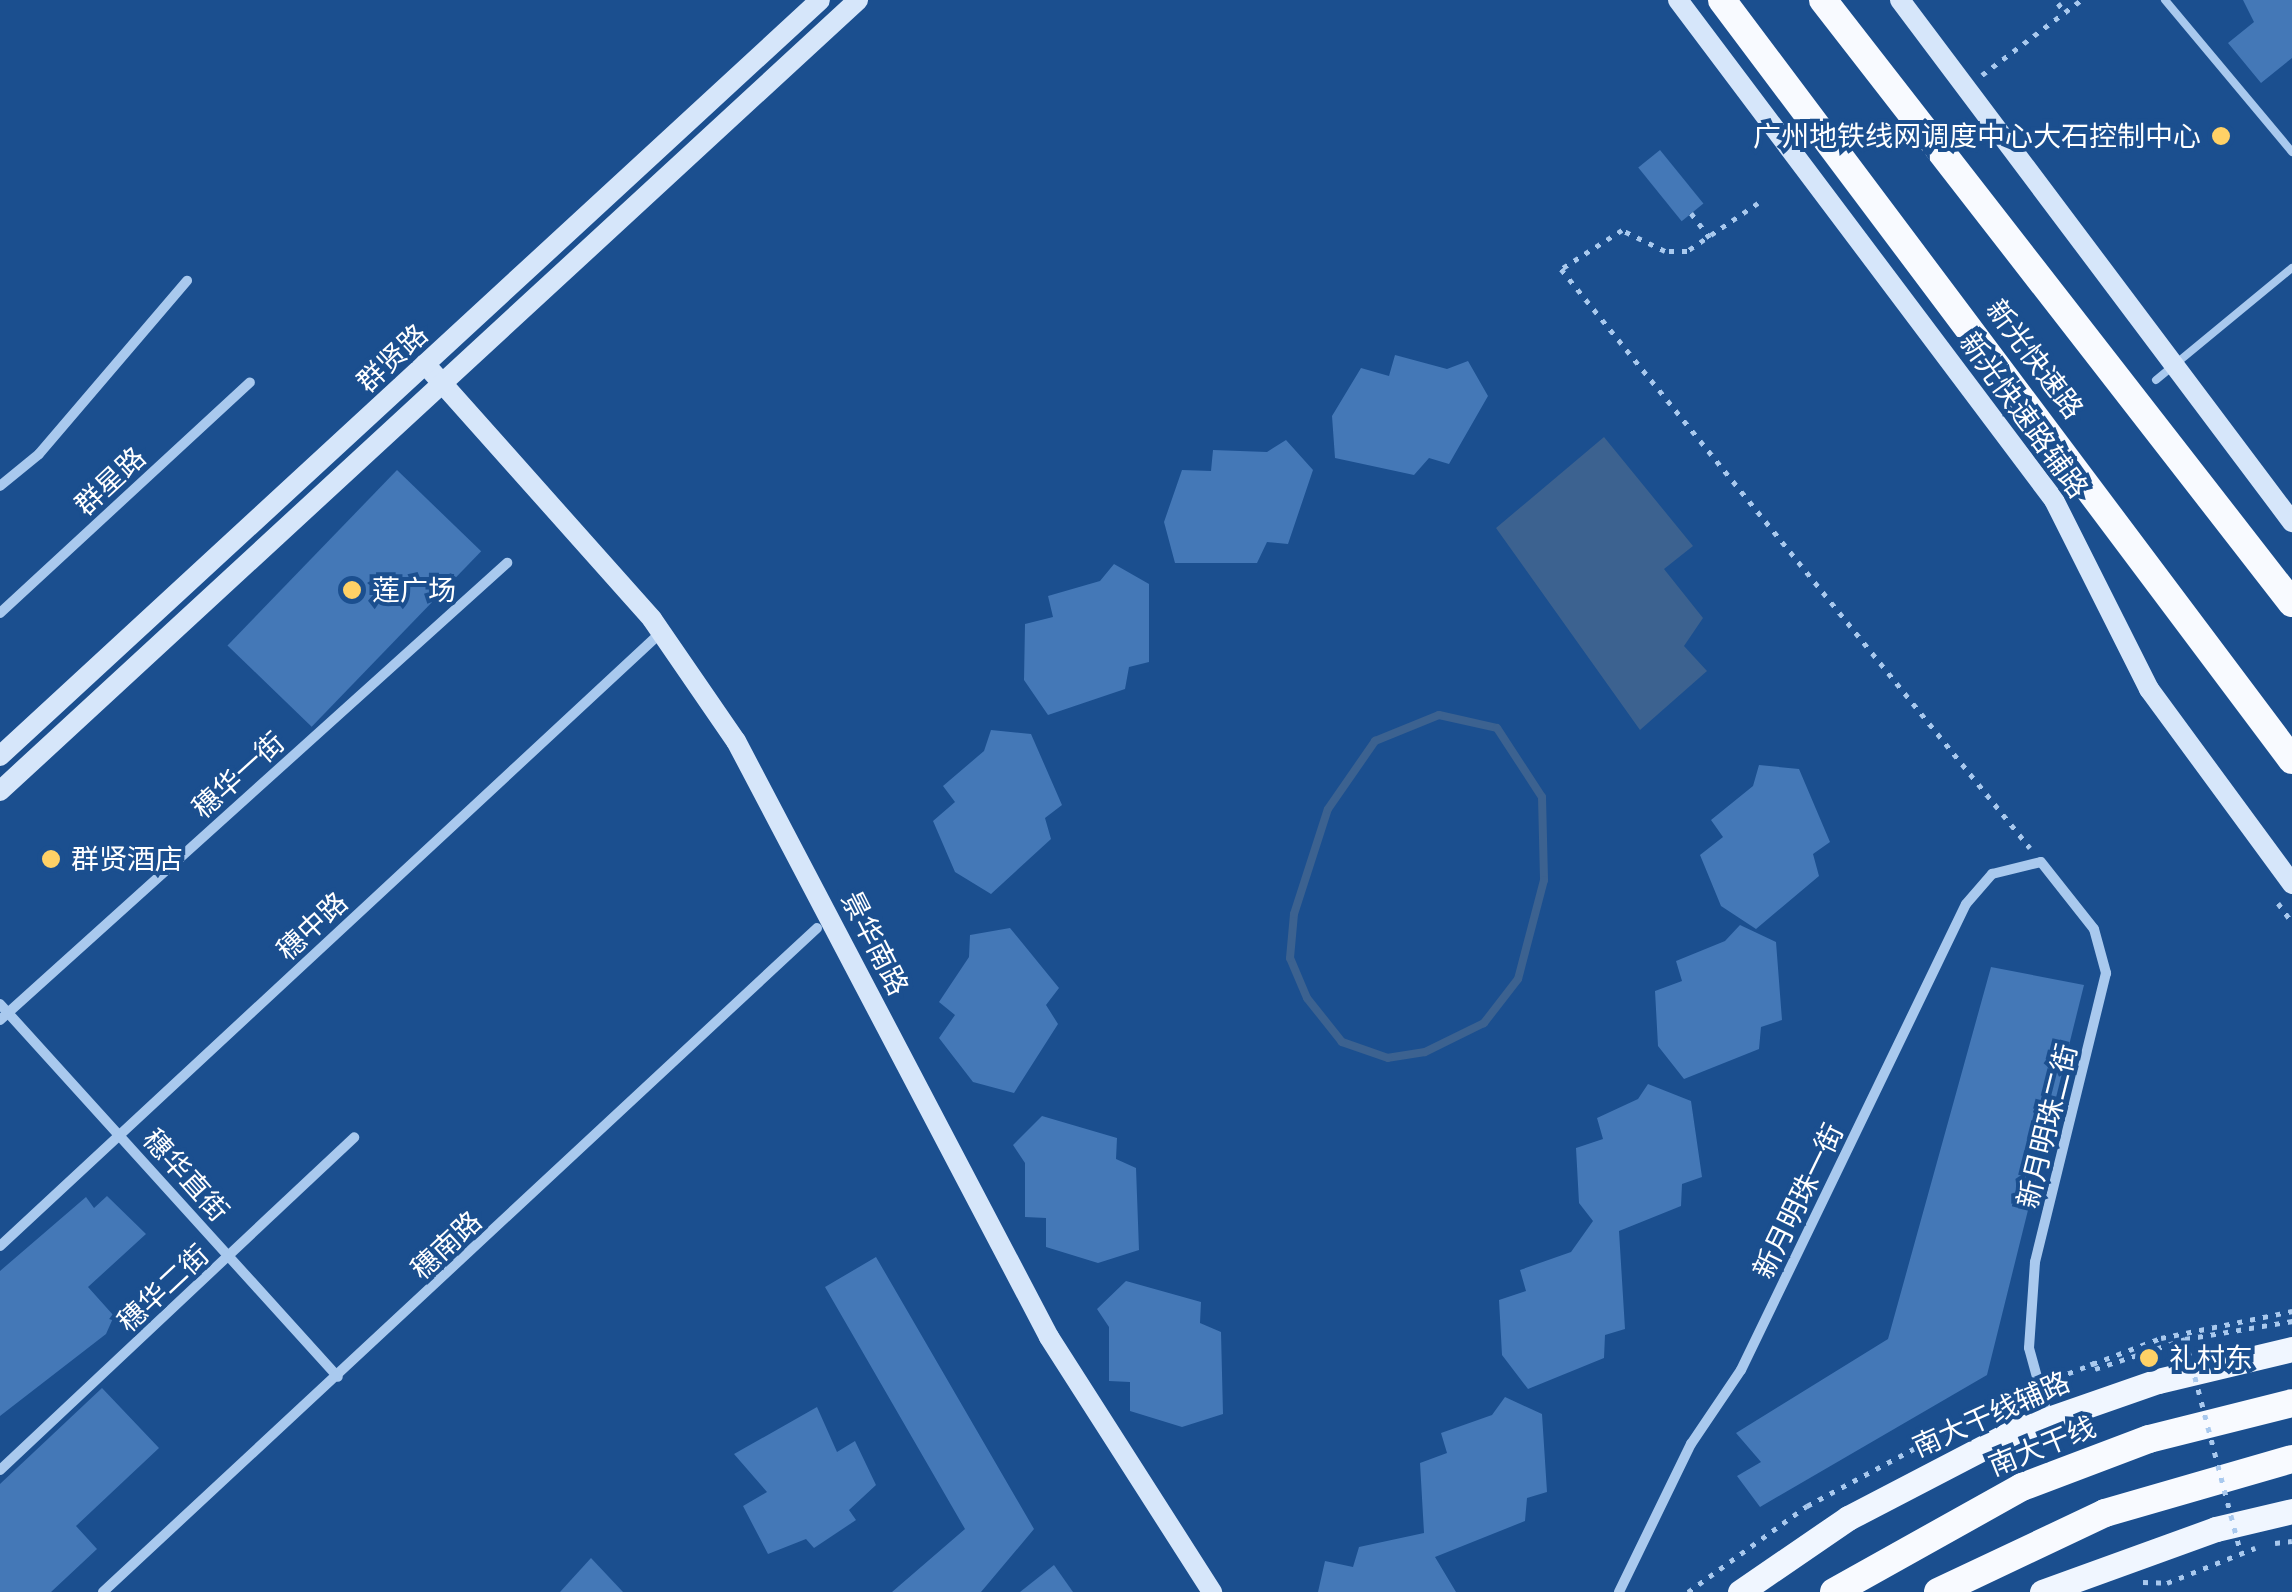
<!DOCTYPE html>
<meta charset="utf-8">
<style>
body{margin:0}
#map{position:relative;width:2292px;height:1592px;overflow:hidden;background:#1b4f8f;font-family:"Golos Text","Noto Sans SC",sans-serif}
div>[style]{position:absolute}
.water>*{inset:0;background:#3c6290}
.stream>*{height:8px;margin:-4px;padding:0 4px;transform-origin:4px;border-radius:4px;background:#3c6290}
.building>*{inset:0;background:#4478b7;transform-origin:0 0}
.path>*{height:5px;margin-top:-2.5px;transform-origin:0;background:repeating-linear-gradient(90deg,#a9c9ee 0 5px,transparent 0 13px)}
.service>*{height:8px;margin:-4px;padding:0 4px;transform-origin:4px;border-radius:4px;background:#a9c9ee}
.minor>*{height:10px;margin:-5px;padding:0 5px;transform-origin:5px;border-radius:5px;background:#a9c9ee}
.secondary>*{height:20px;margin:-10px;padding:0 10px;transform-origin:10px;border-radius:10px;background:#d6e6fa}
.primary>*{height:25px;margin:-12.5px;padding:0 12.5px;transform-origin:12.5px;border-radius:12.5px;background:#f0f6ff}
.trunk>*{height:28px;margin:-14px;padding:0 14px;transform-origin:14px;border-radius:14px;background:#f8faff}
.path-bridge>*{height:5px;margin-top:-2.5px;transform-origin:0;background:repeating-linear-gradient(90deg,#a9c9ee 0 5px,transparent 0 13px)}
.dots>*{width:28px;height:28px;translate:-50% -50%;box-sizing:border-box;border:5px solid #1b4f8f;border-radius:50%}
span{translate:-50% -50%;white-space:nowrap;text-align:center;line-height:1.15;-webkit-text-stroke:8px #1b4f8f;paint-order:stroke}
.poi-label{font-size:28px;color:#fff}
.right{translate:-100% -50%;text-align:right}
.left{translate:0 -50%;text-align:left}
.street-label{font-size:28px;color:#fff}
</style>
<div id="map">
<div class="water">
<div style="clip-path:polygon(1604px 437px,1693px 546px,1664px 569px,1703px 618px,1684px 646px,1707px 671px,1640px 730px,1496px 528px)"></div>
</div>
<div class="stream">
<div style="left:1439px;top:715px;width:59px;rotate:12.6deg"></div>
<div style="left:1497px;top:728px;width:82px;rotate:56.9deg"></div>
<div style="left:1542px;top:797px;width:83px;rotate:88.6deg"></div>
<div style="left:1544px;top:880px;width:102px;rotate:104.7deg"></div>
<div style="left:1518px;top:979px;width:56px;rotate:127.7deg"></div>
<div style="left:1484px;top:1023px;width:66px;rotate:153.8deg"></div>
<div style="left:1425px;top:1052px;width:37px;rotate:171deg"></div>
<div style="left:1388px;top:1058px;width:49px;rotate:-160.8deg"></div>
<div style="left:1342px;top:1042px;width:56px;rotate:-128.5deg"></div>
<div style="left:1307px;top:998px;width:43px;rotate:-113deg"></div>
<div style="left:1290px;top:958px;width:44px;rotate:-84.8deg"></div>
<div style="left:1294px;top:914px;width:110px;rotate:-72.1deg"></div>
<div style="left:1328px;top:809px;width:83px;rotate:-55.3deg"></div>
<div style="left:1375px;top:741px;width:69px;rotate:-22.1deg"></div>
</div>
<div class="building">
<div style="clip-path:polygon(2243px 0,2292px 0,2292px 58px,2261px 83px,2228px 43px,2254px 22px)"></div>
<div style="left:1660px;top:150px;width:69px;height:28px;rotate:51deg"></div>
<div style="clip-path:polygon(1395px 355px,1447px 369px,1468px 361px,1488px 396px,1449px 464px,1429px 458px,1414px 475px,1335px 458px,1332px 416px,1361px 368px,1389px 376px)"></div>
<div style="clip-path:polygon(1286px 440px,1313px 470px,1288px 544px,1267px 542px,1257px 563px,1175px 563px,1164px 522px,1182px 470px,1211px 471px,1213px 450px,1267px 452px)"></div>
<div style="left:397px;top:470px;width:117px;height:244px;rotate:44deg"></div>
<div style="clip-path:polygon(1114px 564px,1149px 584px,1149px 662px,1129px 667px,1125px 689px,1048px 715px,1024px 680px,1025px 624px,1053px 617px,1048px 596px,1100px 581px)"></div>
<div style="clip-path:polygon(991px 730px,1031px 734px,1062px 805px,1045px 818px,1051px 839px,991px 894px,955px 872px,933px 821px,955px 802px,943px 786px,984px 751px)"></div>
<div style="clip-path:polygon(1759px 765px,1799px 769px,1830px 842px,1813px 854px,1819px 876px,1756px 929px,1721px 906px,1700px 855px,1723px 837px,1711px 820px,1753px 786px)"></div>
<div style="clip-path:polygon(1740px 925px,1776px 942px,1782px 1020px,1761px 1027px,1759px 1049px,1684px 1079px,1658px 1046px,1655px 991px,1682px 981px,1676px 961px,1725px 941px)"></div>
<div style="clip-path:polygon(1010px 928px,1059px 988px,1046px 1005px,1058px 1024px,1014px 1093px,973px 1082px,939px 1038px,955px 1015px,939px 1002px,969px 957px,970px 935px)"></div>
<div style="clip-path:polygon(1991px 967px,2084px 985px,1987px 1375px,1760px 1507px,1737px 1476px,1761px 1462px,1736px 1433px,1888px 1339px)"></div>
<div style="clip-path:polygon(1648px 1084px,1691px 1101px,1702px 1177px,1682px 1184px,1681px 1206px,1619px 1231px,1625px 1329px,1605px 1335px,1604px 1358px,1528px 1389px,1502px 1355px,1499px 1300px,1526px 1291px,1520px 1270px,1571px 1252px,1593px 1221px,1579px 1203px,1576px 1148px,1603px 1139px,1597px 1118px,1638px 1099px)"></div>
<div style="clip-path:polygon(1042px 1116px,1117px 1138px,1116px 1159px,1136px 1168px,1139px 1250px,1098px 1263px,1046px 1247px,1046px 1218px,1025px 1217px,1025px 1163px,1013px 1145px)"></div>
<div style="clip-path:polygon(107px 1196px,146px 1234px,88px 1287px,114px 1316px,106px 1334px,0 1416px,0 1271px,86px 1197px,94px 1208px)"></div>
<div style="clip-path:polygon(876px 1257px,1034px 1529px,981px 1592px,892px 1592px,965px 1529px,825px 1287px)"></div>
<div style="clip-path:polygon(1126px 1281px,1201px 1302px,1200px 1323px,1221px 1332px,1223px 1414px,1182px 1427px,1130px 1411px,1130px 1382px,1109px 1381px,1109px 1327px,1097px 1309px)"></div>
<div style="clip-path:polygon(102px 1388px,159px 1448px,76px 1526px,97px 1549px,51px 1592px,0 1592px,0 1484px)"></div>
<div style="clip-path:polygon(1505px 1397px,1542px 1414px,1547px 1492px,1527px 1498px,1525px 1521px,1435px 1557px,1456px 1592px,1318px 1592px,1325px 1561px,1353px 1567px,1359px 1547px,1424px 1533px,1420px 1463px,1447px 1453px,1441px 1433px,1492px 1415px)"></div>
<div style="clip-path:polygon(817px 1407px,837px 1452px,855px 1441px,876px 1485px,849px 1510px,856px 1520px,814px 1548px,806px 1539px,768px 1554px,743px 1506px,767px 1492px,734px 1454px)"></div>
<div style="clip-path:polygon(591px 1558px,623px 1592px,560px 1592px)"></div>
<div style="clip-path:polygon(1054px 1565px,1073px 1592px,1020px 1592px)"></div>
</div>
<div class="path">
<div style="left:2058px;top:3px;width:12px;rotate:55deg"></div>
<div style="left:1982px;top:75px;width:124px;rotate:-37.1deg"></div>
<div style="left:1758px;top:203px;width:86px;rotate:145.9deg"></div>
<div style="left:1687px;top:251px;width:22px;rotate:180deg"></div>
<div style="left:1665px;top:251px;width:48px;rotate:-154deg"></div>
<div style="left:1622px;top:230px;width:72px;rotate:147.4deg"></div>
<div style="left:1561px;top:269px;width:745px;rotate:50.99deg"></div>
<div style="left:1691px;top:213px;width:31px;rotate:53deg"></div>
<div style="left:2278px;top:903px;width:24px;rotate:54deg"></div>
<div style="left:2092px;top:1361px;width:9px;rotate:69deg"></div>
<div style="left:2095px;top:1369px;width:95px;rotate:-18.4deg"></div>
<div style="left:2185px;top:1339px;width:109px;rotate:-9.5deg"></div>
<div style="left:2056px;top:1378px;width:112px;rotate:-20.9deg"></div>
<div style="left:2161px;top:1338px;width:134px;rotate:-11.6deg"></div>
<div style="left:2275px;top:1543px;width:17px;rotate:-7deg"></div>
<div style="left:2143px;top:1582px;width:24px;rotate:2deg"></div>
<div style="left:2167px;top:1583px;width:95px;rotate:-21.7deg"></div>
<div style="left:1688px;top:1592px;width:147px;rotate:-35.9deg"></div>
<div style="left:1807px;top:1506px;width:245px;rotate:-28.2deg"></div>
</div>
<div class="service">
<div style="left:2165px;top:0;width:198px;rotate:50.1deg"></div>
<div style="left:2156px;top:380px;width:176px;rotate:-39.5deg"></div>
</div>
<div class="minor">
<div style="left:0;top:486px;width:50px;rotate:-39.4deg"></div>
<div style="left:39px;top:454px;width:228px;rotate:-49.5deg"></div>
<div style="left:0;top:613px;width:340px;rotate:-42.7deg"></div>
<div style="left:0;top:1004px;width:503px;rotate:47.82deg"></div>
<div style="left:0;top:1020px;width:683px;rotate:-42.03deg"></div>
<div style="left:0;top:1246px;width:894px;rotate:-42.87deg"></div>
<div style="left:0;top:1470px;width:486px;rotate:-43.2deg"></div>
<div style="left:103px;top:1592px;width:975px;rotate:-42.92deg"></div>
<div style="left:1619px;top:1592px;width:165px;rotate:-64.1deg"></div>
<div style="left:1691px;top:1444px;width:89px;rotate:-56deg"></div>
<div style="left:1741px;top:1370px;width:517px;rotate:-64.23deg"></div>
<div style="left:1966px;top:904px;width:40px;rotate:-49deg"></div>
<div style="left:1992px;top:874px;width:50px;rotate:-13.8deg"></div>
<div style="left:2041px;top:862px;width:85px;rotate:51.7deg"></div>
<div style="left:2094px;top:929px;width:46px;rotate:74.7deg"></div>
<div style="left:2106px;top:973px;width:298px;rotate:103.8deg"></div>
<div style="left:2035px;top:1262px;width:86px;rotate:94deg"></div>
<div style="left:2029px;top:1348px;width:72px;rotate:74.6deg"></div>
</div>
<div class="secondary">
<div style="left:1678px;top:0;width:626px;rotate:53.06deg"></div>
<div style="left:2054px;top:500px;width:212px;rotate:63.3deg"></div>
<div style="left:2149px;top:689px;width:242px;rotate:53.7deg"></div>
<div style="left:1900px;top:0;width:653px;rotate:53.09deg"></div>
<div style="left:425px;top:364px;width:341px;rotate:48.3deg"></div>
<div style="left:652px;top:619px;width:148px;rotate:55.5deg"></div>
<div style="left:736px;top:741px;width:673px;rotate:62.29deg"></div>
<div style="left:1049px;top:1337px;width:303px;rotate:57.4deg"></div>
<div style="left:0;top:756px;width:1115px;rotate:-42.67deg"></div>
<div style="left:0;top:791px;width:1167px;rotate:-42.67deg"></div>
</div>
<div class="primary">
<div style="left:1740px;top:1592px;width:131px;rotate:-34.4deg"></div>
<div style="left:1848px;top:1518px;width:191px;rotate:-27.5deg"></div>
<div style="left:2017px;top:1430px;width:149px;rotate:-19.2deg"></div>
<div style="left:2158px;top:1381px;width:138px;rotate:-13.4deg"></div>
<div style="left:2042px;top:1592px;width:185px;rotate:-19.9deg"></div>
<div style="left:2216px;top:1529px;width:78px;rotate:-13.3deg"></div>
</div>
<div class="trunk">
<div style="left:1722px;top:0;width:950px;rotate:53.13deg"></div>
<div style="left:1823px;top:0;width:764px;rotate:52.13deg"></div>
<div style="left:1834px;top:1592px;width:215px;rotate:-29.2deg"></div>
<div style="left:2022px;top:1487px;width:136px;rotate:-20.7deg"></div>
<div style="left:2149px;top:1439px;width:147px;rotate:-14.1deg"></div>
<div style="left:1938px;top:1592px;width:185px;rotate:-25.3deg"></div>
<div style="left:2105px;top:1513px;width:195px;rotate:-16.1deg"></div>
</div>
<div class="path-bridge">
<div style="left:2185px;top:1339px;width:218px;rotate:75.4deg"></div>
</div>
<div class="dots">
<div style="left:2221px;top:136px;background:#ffd166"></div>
<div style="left:352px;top:590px;background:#ffd166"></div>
<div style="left:51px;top:859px;background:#ffd166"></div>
<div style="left:2149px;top:1358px;background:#ffd166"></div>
</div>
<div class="poi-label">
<span class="right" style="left:2201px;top:136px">广州地铁线网调度中心大石控制中心</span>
<span class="left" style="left:372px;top:590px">莲广场</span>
<span class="left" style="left:71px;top:859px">群贤酒店</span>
<span class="left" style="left:2169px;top:1358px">礼村东</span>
</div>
<div class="street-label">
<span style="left:392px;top:358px;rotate:-43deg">群贤路</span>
<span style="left:2035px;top:359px;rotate:53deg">新光快速路</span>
<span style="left:2024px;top:415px;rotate:54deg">新光快速路辅路</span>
<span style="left:110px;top:481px;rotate:-43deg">群星路</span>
<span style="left:238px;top:775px;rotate:-42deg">穗华一街</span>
<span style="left:312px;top:926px;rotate:-43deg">穗中路</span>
<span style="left:875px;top:943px;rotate:63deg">景华南路</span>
<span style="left:2047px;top:1126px;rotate:-76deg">新月明珠二街</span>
<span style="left:186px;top:1175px;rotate:48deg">穗华直街</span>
<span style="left:1798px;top:1201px;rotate:-64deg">新月明珠一街</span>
<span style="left:446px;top:1245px;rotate:-43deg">穗南路</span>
<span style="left:163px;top:1288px;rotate:-43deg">穗华二街</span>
<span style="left:1991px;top:1414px;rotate:-24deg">南大干线辅路</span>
<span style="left:2042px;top:1446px;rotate:-22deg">南大干线</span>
</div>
</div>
